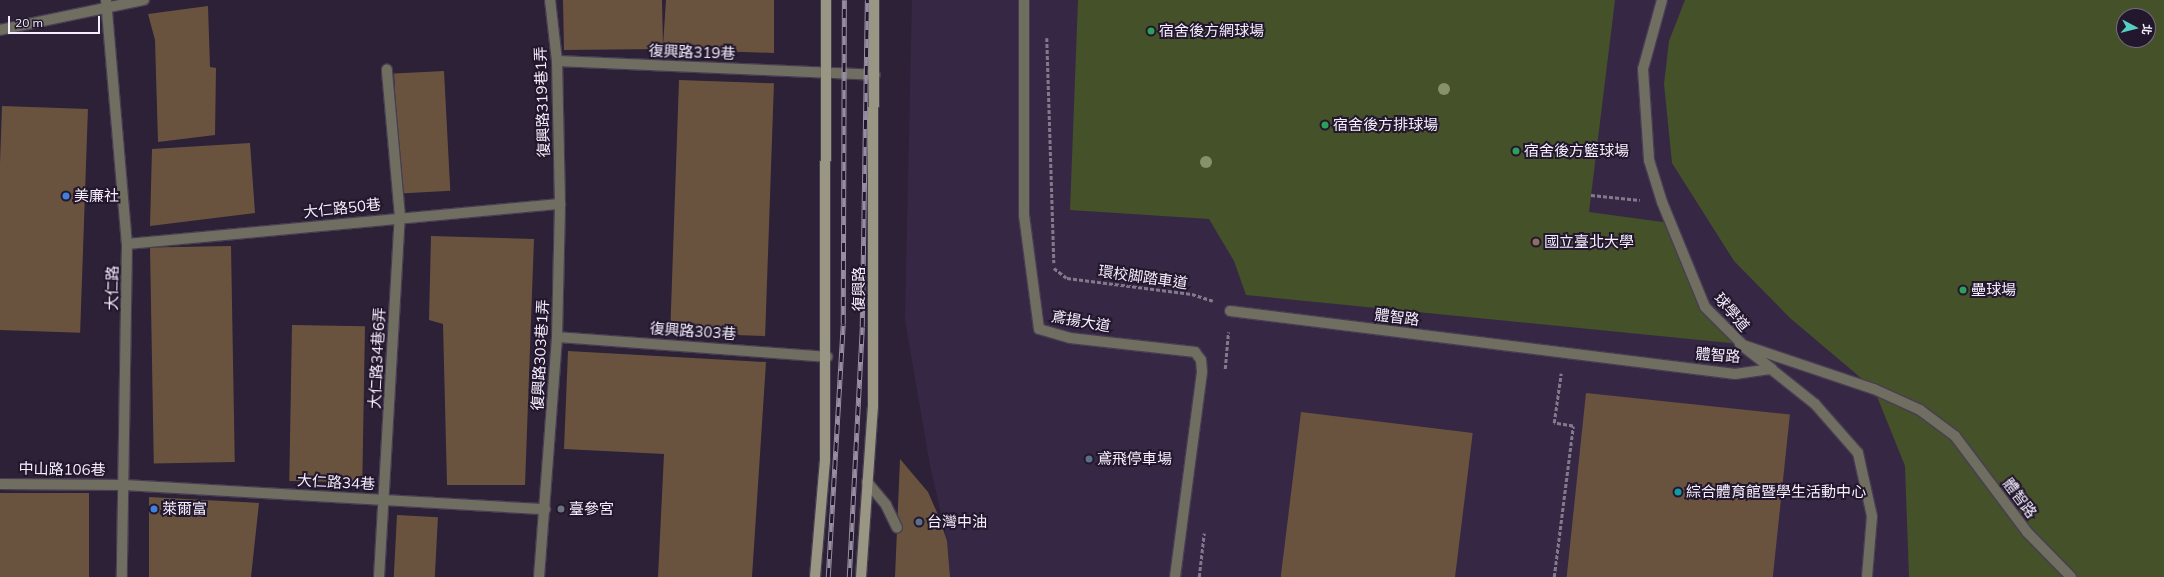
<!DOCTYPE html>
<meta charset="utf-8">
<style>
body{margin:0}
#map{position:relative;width:2164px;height:577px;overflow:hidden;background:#2c2137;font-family:Mulish,"Noto Sans TC",sans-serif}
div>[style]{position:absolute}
.built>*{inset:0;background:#362844}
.green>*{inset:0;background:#455129}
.building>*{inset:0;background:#69533f;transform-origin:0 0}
.path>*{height:2.5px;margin-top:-1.25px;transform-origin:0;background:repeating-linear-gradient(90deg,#83798d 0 4px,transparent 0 6px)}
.roads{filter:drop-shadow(1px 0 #483e53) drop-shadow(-1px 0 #483e53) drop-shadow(0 1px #483e53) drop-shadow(0 -1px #483e53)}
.service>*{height:10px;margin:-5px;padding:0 5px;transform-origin:5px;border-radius:5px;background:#706e61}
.pedestrian>*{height:10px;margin:-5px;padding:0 5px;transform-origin:5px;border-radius:5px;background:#706e61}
.minor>*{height:10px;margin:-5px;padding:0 5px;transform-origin:5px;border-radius:5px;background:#706e61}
.secondary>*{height:10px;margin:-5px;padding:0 5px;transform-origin:5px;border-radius:5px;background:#999783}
.rail>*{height:4.5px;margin-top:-2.25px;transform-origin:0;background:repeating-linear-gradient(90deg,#22172c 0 9px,#978ea1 0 18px);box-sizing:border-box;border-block:1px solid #978ea1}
.trees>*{width:12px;height:12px;margin:-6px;border-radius:50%;background:#87916a}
.dots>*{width:11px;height:11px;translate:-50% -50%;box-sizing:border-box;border:2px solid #22172c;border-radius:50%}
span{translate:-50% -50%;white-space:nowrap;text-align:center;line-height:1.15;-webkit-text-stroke:4px #22172c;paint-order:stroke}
.poi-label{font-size:15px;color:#f5eefe}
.left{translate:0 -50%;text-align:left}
.street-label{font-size:15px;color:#f5eefe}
.north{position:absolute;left:2116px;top:8px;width:40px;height:40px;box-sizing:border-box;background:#22172c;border:1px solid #766d80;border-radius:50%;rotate:97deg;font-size:11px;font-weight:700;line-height:16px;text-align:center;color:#f5eefe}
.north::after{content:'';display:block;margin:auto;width:14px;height:18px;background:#55cec4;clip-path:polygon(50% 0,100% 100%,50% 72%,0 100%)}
.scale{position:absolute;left:8px;top:16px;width:92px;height:18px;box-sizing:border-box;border:2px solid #f5eefe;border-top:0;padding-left:5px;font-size:12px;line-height:14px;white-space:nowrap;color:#f5eefe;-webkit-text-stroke:3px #22172c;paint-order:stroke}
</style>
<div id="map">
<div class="built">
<div style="clip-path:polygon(evenodd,912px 0,2164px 0,2164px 577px,950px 577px,947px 541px,930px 465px,905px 320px,912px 0,2124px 16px,2148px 16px,2148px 40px,2124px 40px,2124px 16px)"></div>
</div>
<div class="green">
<div style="clip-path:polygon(1078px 0,1615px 0,1589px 212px,1670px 223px,1705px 307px,1740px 344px,1246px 295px,1234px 261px,1209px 219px,1070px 210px)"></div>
<div style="clip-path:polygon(evenodd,1685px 0,2164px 0,2164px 577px,1909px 577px,1905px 466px,1874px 389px,1790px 318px,1734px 261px,1672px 163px,1664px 84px,1669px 41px,1685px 0,2124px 16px,2148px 16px,2148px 40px,2124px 40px,2124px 16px)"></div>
</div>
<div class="building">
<div style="clip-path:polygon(563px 0,662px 0,663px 46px,666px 0,774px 0,774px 53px,662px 49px,564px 50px)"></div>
<div style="clip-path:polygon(208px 6px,210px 67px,216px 68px,215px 135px,158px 142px,155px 40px,148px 14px)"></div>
<div style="left:444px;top:71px;width:120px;height:50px;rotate:87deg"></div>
<div style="left:679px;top:80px;width:95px;height:253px;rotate:2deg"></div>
<div style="left:2px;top:106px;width:86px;height:224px;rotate:2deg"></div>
<div style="clip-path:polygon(250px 143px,255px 213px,150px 226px,152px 149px)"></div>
<div style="clip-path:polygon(431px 236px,534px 239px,525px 485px,447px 485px,443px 324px,429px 320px)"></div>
<div style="left:231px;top:246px;width:216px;height:81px;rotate:89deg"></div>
<div style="left:292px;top:325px;width:73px;height:156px;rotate:1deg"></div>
<div style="clip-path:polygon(568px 351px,766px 362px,752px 577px,658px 577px,664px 454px,564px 449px)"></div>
<div style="left:1586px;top:393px;width:205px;height:185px;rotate:6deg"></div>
<div style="left:1301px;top:412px;width:173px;height:166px;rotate:7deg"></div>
<div style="clip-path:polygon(900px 459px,928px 492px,939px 517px,947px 541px,950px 577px,895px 577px)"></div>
<div style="left:89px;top:493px;width:84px;height:89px;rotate:90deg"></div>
<div style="clip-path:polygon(149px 497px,259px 503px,251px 577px,149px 577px)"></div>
<div style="left:397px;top:515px;width:41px;height:62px;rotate:3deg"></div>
</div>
<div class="path">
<div style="left:1047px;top:38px;width:225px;rotate:88.2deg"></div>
<div style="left:1591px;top:195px;width:49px;rotate:5.8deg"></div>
<div style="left:1054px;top:268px;width:16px;rotate:38deg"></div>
<div style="left:1067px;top:278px;width:126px;rotate:7.3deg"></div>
<div style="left:1192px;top:294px;width:22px;rotate:18deg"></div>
<div style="left:1225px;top:369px;width:37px;rotate:-85deg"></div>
<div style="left:1199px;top:577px;width:44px;rotate:-83.5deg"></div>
<div style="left:1554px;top:577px;width:152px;rotate:-82.8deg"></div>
<div style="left:1573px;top:426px;width:19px;rotate:-171deg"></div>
<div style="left:1554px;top:423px;width:50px;rotate:-82deg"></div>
</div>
<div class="roads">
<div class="service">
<div style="left:1024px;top:0;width:215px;rotate:90deg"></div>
<div style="left:1024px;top:215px;width:115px;rotate:82.5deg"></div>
<div style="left:1039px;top:329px;width:32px;rotate:16deg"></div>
<div style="left:1070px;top:338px;width:126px;rotate:6.4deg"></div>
<div style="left:1195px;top:352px;width:10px;rotate:53deg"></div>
<div style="left:1201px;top:360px;width:12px;rotate:85deg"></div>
<div style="left:1202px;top:372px;width:207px;rotate:97.5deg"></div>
<div style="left:1662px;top:0;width:72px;rotate:105.4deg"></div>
<div style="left:1643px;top:69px;width:91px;rotate:86.2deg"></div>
<div style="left:1649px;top:160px;width:44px;rotate:72.8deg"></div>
<div style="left:1662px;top:202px;width:113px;rotate:67.7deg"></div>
<div style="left:1705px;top:307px;width:58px;rotate:45deg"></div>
<div style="left:0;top:30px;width:147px;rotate:-11.8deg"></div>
<div style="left:557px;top:61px;width:318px;rotate:2.5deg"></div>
<div style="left:127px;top:244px;width:435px;rotate:-5.3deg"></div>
<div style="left:557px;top:337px;width:271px;rotate:4.2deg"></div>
<div style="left:1766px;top:365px;width:63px;rotate:38.5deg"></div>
<div style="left:1815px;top:404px;width:65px;rotate:48.7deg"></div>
<div style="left:1858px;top:453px;width:65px;rotate:77.5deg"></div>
<div style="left:1872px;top:516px;width:61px;rotate:94.7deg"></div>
<div style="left:867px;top:482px;width:30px;rotate:50deg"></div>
<div style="left:886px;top:505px;width:25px;rotate:64deg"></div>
<div style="left:0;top:484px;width:124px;rotate:0.5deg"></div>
<div style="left:124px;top:485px;width:422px;rotate:3.3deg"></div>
<div style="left:379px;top:577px;width:361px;rotate:-86.7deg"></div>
<div style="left:400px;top:217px;width:148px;rotate:-95.1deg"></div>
<div style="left:539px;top:577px;width:241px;rotate:-85.7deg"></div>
<div style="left:557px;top:337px;width:133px;rotate:-88.7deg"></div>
<div style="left:560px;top:204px;width:143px;rotate:-91.2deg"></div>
<div style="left:557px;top:61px;width:61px;rotate:-96.5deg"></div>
</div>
<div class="pedestrian">
<div style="left:1230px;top:311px;width:509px;rotate:7.11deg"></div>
<div style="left:1735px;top:374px;width:37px;rotate:-8deg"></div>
<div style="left:1772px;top:369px;width:41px;rotate:-142deg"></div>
<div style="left:1740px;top:344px;width:141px;rotate:18.6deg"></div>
<div style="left:1874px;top:389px;width:51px;rotate:24.5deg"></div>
<div style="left:1920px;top:410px;width:44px;rotate:36.6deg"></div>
<div style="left:1955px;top:436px;width:120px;rotate:53.1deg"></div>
<div style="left:2027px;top:532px;width:63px;rotate:45.6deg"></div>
</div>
<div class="minor">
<div style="left:106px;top:0;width:245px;rotate:85.1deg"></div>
<div style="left:127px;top:244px;width:333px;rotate:90.9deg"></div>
</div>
<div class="secondary">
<div style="left:815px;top:577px;width:116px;rotate:-85.1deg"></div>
<div style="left:825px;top:461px;width:461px;rotate:-89.9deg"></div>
<div style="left:861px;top:577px;width:170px;rotate:-86deg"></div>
<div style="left:873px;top:407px;width:407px;rotate:-89.9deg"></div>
</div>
</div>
<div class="rail">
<div style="left:828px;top:577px;width:253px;rotate:-86.6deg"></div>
<div style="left:843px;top:324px;width:324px;rotate:-89.8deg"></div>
<div style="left:849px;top:577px;width:250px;rotate:-87deg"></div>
<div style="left:862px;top:327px;width:327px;rotate:-89.1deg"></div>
</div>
<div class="trees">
<div style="left:1444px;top:89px"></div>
<div style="left:1206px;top:162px"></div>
</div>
<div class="dots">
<div style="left:1151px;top:31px;background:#2e9e5b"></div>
<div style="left:1325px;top:125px;background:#2e9e5b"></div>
<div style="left:1516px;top:151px;background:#2e9e5b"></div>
<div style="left:66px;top:196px;background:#3f7fe0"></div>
<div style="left:1536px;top:242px;background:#8d6e63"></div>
<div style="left:1963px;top:290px;background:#2e9e5b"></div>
<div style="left:1089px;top:459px;background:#5c6f8a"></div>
<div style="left:1678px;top:492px;background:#0f9aa8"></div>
<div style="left:154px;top:509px;background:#3f7fe0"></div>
<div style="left:561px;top:509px;background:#6b7280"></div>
<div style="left:919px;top:522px;background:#5c6f8a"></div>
</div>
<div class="poi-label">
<span class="left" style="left:1159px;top:31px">宿舍後方網球場</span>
<span class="left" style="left:1333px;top:125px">宿舍後方排球場</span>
<span class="left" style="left:1524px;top:151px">宿舍後方籃球場</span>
<span class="left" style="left:74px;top:196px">美廉社</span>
<span class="left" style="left:1544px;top:242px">國立臺北大學</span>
<span class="left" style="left:1971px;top:290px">壘球場</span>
<span class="left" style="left:1097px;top:459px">鳶飛停車場</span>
<span class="left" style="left:1686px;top:492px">綜合體育館暨學生活動中心</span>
<span class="left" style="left:162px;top:509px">萊爾富</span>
<span class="left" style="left:569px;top:509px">臺參宮</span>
<span class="left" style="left:927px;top:522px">台灣中油</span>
</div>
<div class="street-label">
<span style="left:692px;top:52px;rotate:2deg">復興路319巷</span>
<span style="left:542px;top:102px;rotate:-92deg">復興路319巷1弄</span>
<span style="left:342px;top:208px;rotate:-6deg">大仁路50巷</span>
<span style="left:1143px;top:277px;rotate:8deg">環校脚踏車道</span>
<span style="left:112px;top:288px;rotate:-89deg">大仁路</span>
<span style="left:859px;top:289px;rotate:-90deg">復興路</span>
<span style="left:1732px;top:312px;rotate:49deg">球學道</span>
<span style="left:1397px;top:317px;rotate:7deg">體智路</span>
<span style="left:1081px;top:321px;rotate:10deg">鳶揚大道</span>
<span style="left:693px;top:331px;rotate:4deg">復興路303巷</span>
<span style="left:540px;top:355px;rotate:-87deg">復興路303巷1弄</span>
<span style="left:1718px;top:355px;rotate:4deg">體智路</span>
<span style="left:377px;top:358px;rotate:-87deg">大仁路34巷6弄</span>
<span style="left:62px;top:469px;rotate:1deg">中山路106巷</span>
<span style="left:336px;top:482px;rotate:3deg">大仁路34巷</span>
<span style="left:2020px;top:498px;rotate:53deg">體智路</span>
</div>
<div class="north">北</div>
<div class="scale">20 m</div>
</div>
